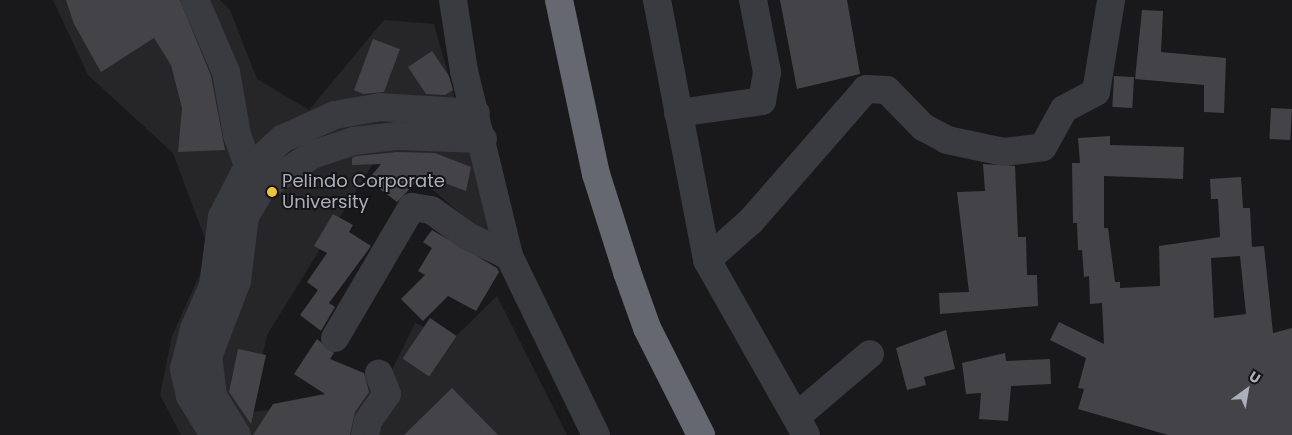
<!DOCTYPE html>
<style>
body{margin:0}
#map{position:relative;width:1292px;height:435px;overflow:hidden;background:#19191b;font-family:Poppins,sans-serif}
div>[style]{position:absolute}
.built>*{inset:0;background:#262528}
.building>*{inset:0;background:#444448;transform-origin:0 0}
.minor>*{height:28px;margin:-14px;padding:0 14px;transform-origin:14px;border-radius:14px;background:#3a3b40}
.highway>*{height:28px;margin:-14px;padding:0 14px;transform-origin:14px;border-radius:14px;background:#666871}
.dots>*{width:14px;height:14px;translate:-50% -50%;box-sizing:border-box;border:2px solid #141416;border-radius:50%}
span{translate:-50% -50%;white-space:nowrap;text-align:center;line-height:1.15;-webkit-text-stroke:4px #141416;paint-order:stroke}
.poi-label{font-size:18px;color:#acafbb}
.left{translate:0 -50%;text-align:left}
.north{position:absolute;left:1222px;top:365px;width:50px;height:50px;-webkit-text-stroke:4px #141416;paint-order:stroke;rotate:32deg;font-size:14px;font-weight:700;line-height:20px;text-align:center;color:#acafbb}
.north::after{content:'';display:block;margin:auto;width:18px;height:22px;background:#acafbb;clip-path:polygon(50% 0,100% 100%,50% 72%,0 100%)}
</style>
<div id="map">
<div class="built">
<div style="clip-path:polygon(53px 0,220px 0,230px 10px,257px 79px,309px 110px,384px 20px,434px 24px,495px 243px,398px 160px,377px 157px,267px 335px,250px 412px,337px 403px,345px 369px,384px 386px,415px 323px,454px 338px,497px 296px,567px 435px,181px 435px,160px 395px,172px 336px,210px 252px,173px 153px,88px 75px)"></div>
</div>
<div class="building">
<div style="clip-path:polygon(66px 0,180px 0,211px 76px,225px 150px,178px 152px,182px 108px,171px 65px,154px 38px,101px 72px,74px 24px)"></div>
<div style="clip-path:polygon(780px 0,847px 0,860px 74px,797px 89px)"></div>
<div style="clip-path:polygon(1142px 10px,1163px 11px,1161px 52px,1226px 58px,1224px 113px,1204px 112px,1204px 85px,1135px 79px)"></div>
<div style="clip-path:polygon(373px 39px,400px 49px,384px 92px,363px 94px,354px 90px)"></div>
<div style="clip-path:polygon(432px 51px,449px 76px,453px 90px,445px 95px,426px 94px,408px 67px)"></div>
<div style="left:1114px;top:76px;width:20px;height:31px;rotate:3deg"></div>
<div style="left:1271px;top:108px;width:21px;height:31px;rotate:3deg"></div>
<div style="clip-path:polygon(evenodd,1110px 136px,1110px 145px,1184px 147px,1183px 179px,1104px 176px,1104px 228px,1108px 228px,1115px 282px,1120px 282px,1120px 288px,1160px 286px,1159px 246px,1220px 237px,1218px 199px,1211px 199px,1210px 179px,1241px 177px,1243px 208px,1250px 208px,1252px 247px,1264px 246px,1273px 333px,1292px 328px,1292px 435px,1168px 435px,1078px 409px,1084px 389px,1078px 388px,1086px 358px,1050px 340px,1059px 322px,1104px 344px,1102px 303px,1090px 304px,1089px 276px,1084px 277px,1082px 250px,1078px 250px,1077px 223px,1073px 223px,1072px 163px,1080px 163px,1078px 138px,1110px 136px,1240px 256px,1246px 314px,1214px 318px,1211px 258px,1240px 256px)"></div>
<div style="clip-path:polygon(397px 152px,435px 153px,471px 167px,466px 191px,423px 175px,397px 202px,368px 180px,381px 164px,352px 165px,352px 158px,357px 156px)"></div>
<div style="clip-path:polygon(983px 164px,1015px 166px,1018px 237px,1026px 237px,1027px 275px,1037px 275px,1038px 306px,940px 314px,939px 293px,969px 292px,957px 192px,985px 191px)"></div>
<div style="clip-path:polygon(333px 214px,353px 225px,349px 232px,371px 246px,329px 303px,335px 307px,321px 331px,300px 315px,318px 290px,307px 282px,327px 253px,314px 246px)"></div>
<div style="clip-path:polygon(432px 230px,497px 268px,499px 272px,476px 311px,448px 296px,423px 321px,401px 299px,425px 275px,418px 271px,432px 248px,423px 242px)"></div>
<div style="left:430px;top:318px;width:32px;height:49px;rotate:34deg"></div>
<div style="clip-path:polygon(946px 330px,955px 369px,924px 377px,926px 385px,907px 390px,896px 348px)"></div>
<div style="clip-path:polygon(317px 339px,334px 353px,330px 359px,364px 373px,369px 392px,355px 412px,350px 435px,253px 435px,273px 404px,325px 394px,294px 374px)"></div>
<div style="clip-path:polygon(238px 349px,266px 355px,251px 424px,229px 392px)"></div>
<div style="clip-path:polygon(1005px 353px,1006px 361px,1050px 359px,1051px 384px,1011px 386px,1008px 421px,979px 419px,981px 393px,966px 394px,962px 363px)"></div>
<div style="clip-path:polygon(452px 388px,498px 435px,404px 435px)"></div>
</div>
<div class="minor">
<div style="left:195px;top:0;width:78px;rotate:66.7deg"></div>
<div style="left:226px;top:72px;width:64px;rotate:80.1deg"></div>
<div style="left:237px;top:135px;width:35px;rotate:70deg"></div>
<div style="left:453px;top:0;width:72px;rotate:81.2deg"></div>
<div style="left:464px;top:71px;width:190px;rotate:76.3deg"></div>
<div style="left:509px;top:256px;width:199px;rotate:64.1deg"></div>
<div style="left:657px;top:0;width:265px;rotate:79.1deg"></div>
<div style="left:707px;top:260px;width:201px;rotate:60.5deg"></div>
<div style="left:678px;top:113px;width:85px;rotate:-8.1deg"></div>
<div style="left:762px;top:101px;width:29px;rotate:-80deg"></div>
<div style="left:767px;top:72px;width:73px;rotate:-101deg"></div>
<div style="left:707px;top:260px;width:59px;rotate:-41.6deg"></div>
<div style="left:751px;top:221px;width:175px;rotate:-48.9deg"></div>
<div style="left:866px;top:89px;width:21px;rotate:3deg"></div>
<div style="left:887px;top:90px;width:52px;rotate:45.8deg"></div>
<div style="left:923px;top:127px;width:27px;rotate:28deg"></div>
<div style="left:947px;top:140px;width:58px;rotate:11.9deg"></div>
<div style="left:1004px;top:152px;width:39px;rotate:-7deg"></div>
<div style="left:1043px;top:147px;width:43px;rotate:-61.1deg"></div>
<div style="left:1064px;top:109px;width:36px;rotate:-28deg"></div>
<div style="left:1096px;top:92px;width:93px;rotate:-80.7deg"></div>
<div style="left:335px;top:338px;width:152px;rotate:-59.6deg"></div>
<div style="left:412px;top:207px;width:19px;rotate:9deg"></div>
<div style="left:431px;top:210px;width:47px;rotate:35.4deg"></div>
<div style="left:469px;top:237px;width:44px;rotate:25.4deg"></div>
<div style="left:796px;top:417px;width:97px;rotate:-40.4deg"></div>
<div style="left:214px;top:435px;width:46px;rotate:-121.6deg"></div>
<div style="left:190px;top:396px;width:28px;rotate:-103deg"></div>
<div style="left:184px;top:369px;width:41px;rotate:-76deg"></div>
<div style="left:194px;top:329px;width:47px;rotate:-66.2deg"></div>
<div style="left:213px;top:286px;width:70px;rotate:-82.6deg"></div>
<div style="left:222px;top:217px;width:48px;rotate:-62.9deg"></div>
<div style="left:244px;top:174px;width:52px;rotate:-42.6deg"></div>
<div style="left:282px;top:139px;width:58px;rotate:-24.4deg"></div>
<div style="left:335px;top:115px;width:46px;rotate:-10.1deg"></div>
<div style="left:380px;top:107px;width:96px;rotate:3.6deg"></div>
<div style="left:237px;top:435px;width:46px;rotate:-121.6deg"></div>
<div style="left:213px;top:396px;width:39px;rotate:-97deg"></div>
<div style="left:208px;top:357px;width:81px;rotate:-69.1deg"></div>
<div style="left:237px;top:281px;width:65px;rotate:-83deg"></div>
<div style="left:245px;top:216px;width:33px;rotate:-59deg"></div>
<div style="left:262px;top:188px;width:60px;rotate:-33.4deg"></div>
<div style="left:312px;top:155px;width:44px;rotate:-18.4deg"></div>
<div style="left:354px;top:141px;width:42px;rotate:-6.8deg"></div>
<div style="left:396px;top:136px;width:87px;rotate:2deg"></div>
<div style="left:365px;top:435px;width:14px;rotate:-78deg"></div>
<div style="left:368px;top:421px;width:33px;rotate:-55deg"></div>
<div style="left:387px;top:394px;width:22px;rotate:-112deg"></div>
</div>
<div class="highway">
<div style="left:559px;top:0;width:178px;rotate:78deg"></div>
<div style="left:596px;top:174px;width:103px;rotate:72.4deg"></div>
<div style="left:627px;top:272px;width:59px;rotate:70.3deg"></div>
<div style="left:647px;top:328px;width:120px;rotate:63.2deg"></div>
</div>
<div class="dots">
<div style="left:272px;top:192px;background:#eec43f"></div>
</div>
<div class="poi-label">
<span class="left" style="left:282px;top:192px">Pelindo Corporate<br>University</span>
</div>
<div class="north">U</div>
</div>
